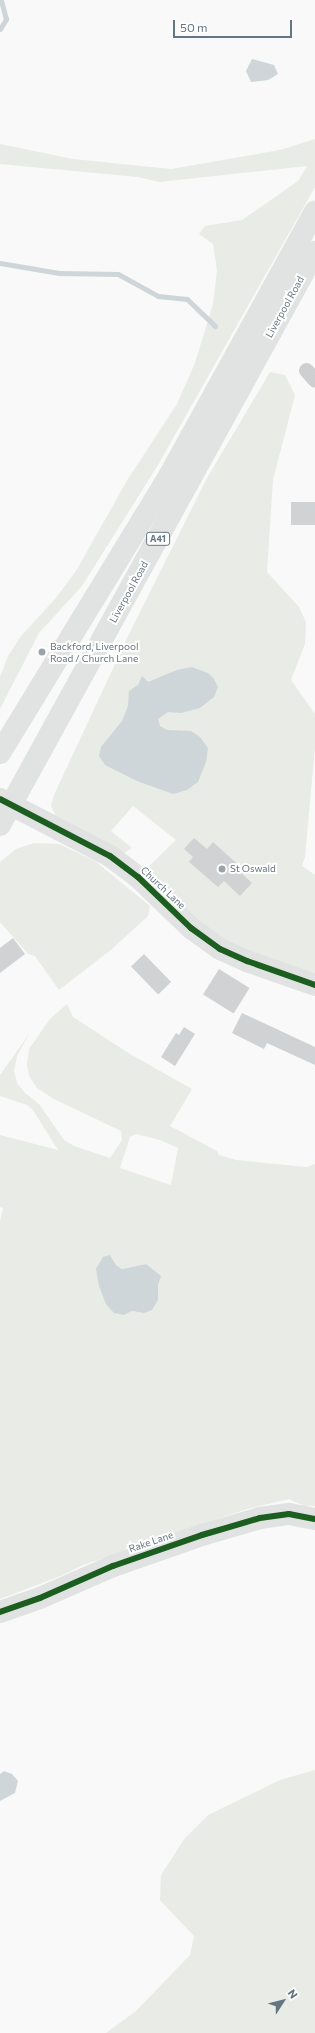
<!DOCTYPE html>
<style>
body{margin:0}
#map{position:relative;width:315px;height:2033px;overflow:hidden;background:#f9f9f9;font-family:Commissioner,sans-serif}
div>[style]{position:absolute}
.green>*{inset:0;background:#e8ebe6}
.water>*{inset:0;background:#ced6d9}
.stream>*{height:5px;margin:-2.5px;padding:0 2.5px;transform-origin:2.5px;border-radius:2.5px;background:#ced6d9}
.building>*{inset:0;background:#d0d2d3;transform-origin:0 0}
.street>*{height:15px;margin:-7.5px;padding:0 7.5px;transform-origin:7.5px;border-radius:7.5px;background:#cecfd0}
.secondary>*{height:22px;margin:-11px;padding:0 11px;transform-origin:11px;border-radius:11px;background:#e1e2e2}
.highway>*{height:22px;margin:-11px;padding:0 11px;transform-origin:11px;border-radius:11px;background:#e1e2e2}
.cycleway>*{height:6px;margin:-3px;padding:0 3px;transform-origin:3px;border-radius:3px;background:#1b5e20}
.dots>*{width:11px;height:11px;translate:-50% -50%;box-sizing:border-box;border:2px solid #fff;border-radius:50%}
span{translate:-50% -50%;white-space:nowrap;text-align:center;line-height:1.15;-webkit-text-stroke:4px #fff;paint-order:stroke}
.shield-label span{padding:1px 3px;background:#fff;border:1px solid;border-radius:3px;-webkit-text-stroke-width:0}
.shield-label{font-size:9px;color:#657683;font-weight:700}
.street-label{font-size:10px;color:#657683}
.poi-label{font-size:10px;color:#657683}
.left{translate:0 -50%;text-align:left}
.north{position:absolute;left:263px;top:1981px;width:40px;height:40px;-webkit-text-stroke:3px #fff;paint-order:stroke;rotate:54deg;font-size:11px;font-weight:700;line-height:16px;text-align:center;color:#657683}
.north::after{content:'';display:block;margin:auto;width:14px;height:18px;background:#657683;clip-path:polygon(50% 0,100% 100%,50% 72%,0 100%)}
.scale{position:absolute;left:173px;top:20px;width:119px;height:18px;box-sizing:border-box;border:2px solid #657683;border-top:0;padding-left:5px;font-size:12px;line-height:14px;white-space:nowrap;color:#657683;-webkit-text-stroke:3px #fff;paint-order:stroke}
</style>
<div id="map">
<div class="green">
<div style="clip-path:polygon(315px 139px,315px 187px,158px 465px,82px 586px,39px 633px,0 709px,0 677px,8px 656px,21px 636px,55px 599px,76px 571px,128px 479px,177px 404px,195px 363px,213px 304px,217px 270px,213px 244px,199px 234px,205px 226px,242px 220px,298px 181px,307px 166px,159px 182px,138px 177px,0 164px,0 144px,73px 159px,171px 169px,280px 150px)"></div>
<div style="clip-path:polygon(270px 372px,285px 375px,295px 395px,273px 480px,267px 572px,299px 607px,306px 622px,305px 644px,291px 680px,315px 714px,315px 747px,305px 857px,302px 866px,315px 875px,315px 974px,214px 937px,145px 870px,176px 840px,133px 806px,111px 831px,132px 848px,124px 853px,56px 816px,51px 806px,54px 795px,129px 634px,207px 478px)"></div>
<div style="clip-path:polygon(34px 843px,59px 844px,95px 861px,150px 906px,148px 916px,112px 949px,59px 990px,35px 956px,28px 954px,0 922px,0 862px,16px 849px)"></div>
<div style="clip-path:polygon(evenodd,67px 1004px,73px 1017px,130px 1054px,192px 1089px,170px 1126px,217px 1151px,219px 1155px,236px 1160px,307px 1167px,315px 1164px,315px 1506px,304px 1506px,289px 1499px,247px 1509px,83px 1565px,63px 1575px,0 1599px,0 1221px,3px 1208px,0 1207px,0 1135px,58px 1150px,33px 1110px,27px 1105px,0 1096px,0 1075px,29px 1034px,17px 1056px,14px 1071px,17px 1083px,25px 1093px,39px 1104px,64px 1140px,74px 1146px,110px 1158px,122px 1140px,121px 1131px,54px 1099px,37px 1088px,29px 1076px,27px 1065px,29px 1049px,50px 1019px,67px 1004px,136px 1134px,160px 1140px,178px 1148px,171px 1185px,120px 1168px,130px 1137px,136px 1134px,67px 1004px,110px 1255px,116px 1265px,122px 1269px,146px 1264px,158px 1285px,158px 1300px,144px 1313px,132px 1311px,124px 1315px,114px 1313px,110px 1255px)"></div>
<div style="clip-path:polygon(315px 1770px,315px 2033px,106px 2033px,136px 2011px,190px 1955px,194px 1936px,160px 1900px,161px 1875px,185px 1838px,208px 1815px,280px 1780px)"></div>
</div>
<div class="water">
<div style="clip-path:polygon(252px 59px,274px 65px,278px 74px,268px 80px,251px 82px,246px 71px)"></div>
<div style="clip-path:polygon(192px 667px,208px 673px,214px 679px,218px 687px,214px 697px,200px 708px,181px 713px,168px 712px,158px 719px,160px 726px,167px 730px,191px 731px,200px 737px,208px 748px,206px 762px,198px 782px,187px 790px,173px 794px,137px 781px,105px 765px,99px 756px,101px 747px,122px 721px,128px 706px,129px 691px,138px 685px,142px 676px,148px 682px,177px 670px)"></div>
<div style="clip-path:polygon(110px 1255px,116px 1265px,122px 1269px,146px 1264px,161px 1276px,158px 1285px,158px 1300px,152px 1310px,144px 1313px,132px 1311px,124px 1315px,114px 1313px,106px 1304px,99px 1286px,96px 1269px,103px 1257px)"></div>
<div style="clip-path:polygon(4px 1771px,12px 1774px,18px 1781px,15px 1793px,0 1801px,0 1774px)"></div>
</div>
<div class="stream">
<div style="left:0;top:29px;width:12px;rotate:-59deg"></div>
<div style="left:6px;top:19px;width:20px;rotate:-105deg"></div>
<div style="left:0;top:263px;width:60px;rotate:9.6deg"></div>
<div style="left:59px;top:273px;width:59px;rotate:1deg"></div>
<div style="left:118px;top:274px;width:46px;rotate:28.8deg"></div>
<div style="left:158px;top:296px;width:29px;rotate:6deg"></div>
<div style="left:187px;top:299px;width:39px;rotate:44deg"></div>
</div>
<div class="building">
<div style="left:315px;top:502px;width:23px;height:24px;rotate:90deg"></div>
<div style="clip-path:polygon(194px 838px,207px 849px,213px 842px,244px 870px,241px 873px,252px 883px,240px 896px,224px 881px,218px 887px,189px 862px,193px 857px,184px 849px)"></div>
<div style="clip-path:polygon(13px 938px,25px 954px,0 973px,0 948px)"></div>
<div style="left:144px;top:954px;width:39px;height:18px;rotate:46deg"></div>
<div style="left:219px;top:969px;width:36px;height:30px;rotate:32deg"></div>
<div style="clip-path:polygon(242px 1013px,315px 1047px,315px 1065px,267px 1043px,264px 1049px,232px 1033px)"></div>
<div style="clip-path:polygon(184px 1027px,195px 1034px,175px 1066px,161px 1057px,176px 1033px,179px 1035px)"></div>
</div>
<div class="street">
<div style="left:306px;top:370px;width:13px;rotate:48deg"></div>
</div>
<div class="secondary">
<div style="left:0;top:799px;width:124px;rotate:27.4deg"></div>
<div style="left:110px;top:856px;width:35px;rotate:37deg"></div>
<div style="left:138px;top:877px;width:74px;rotate:43.9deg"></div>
<div style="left:191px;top:928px;width:36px;rotate:36deg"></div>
<div style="left:220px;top:949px;width:30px;rotate:24deg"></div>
<div style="left:247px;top:961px;width:72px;rotate:19.4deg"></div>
<div style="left:0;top:1612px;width:42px;rotate:-19.3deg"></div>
<div style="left:40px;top:1598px;width:80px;rotate:-23.7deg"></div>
<div style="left:113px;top:1566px;width:94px;rotate:-19.2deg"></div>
<div style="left:202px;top:1535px;width:60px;rotate:-16.3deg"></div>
<div style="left:260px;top:1518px;width:29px;rotate:-8deg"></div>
<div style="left:289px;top:1514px;width:26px;rotate:11deg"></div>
</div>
<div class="highway">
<div style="left:0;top:753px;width:324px;rotate:-58.6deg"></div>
<div style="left:169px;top:476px;width:302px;rotate:-61.1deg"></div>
<div style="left:0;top:825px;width:654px;rotate:-61.2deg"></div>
</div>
<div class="cycleway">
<div style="left:0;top:799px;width:124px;rotate:27.4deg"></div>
<div style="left:110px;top:856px;width:35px;rotate:37deg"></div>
<div style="left:138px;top:877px;width:74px;rotate:43.9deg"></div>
<div style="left:191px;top:928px;width:36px;rotate:36deg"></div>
<div style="left:220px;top:949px;width:30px;rotate:24deg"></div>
<div style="left:247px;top:961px;width:72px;rotate:19.4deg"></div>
<div style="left:0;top:1612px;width:42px;rotate:-19.3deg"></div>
<div style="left:40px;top:1598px;width:80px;rotate:-23.7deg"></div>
<div style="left:113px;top:1566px;width:94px;rotate:-19.2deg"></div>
<div style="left:202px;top:1535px;width:60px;rotate:-16.3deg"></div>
<div style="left:260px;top:1518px;width:29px;rotate:-8deg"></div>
<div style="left:289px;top:1514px;width:26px;rotate:11deg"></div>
</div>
<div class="dots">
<div style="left:42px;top:652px;background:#99a4ac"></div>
<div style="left:222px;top:869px;background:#99a4ac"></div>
</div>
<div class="shield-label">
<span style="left:158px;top:539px">A41</span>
</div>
<div class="street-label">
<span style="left:285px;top:307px;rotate:-61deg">Liverpool Road</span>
<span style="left:129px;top:592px;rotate:-61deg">Liverpool Road</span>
<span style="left:163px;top:888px;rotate:43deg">Church Lane</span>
<span style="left:151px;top:1542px;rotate:-19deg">Rake Lane</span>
</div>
<div class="poi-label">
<span class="left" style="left:50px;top:652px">Backford, Liverpool<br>Road / Church Lane</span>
<span class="left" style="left:230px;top:869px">St Oswald</span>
</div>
<div class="north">N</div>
<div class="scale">50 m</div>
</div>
